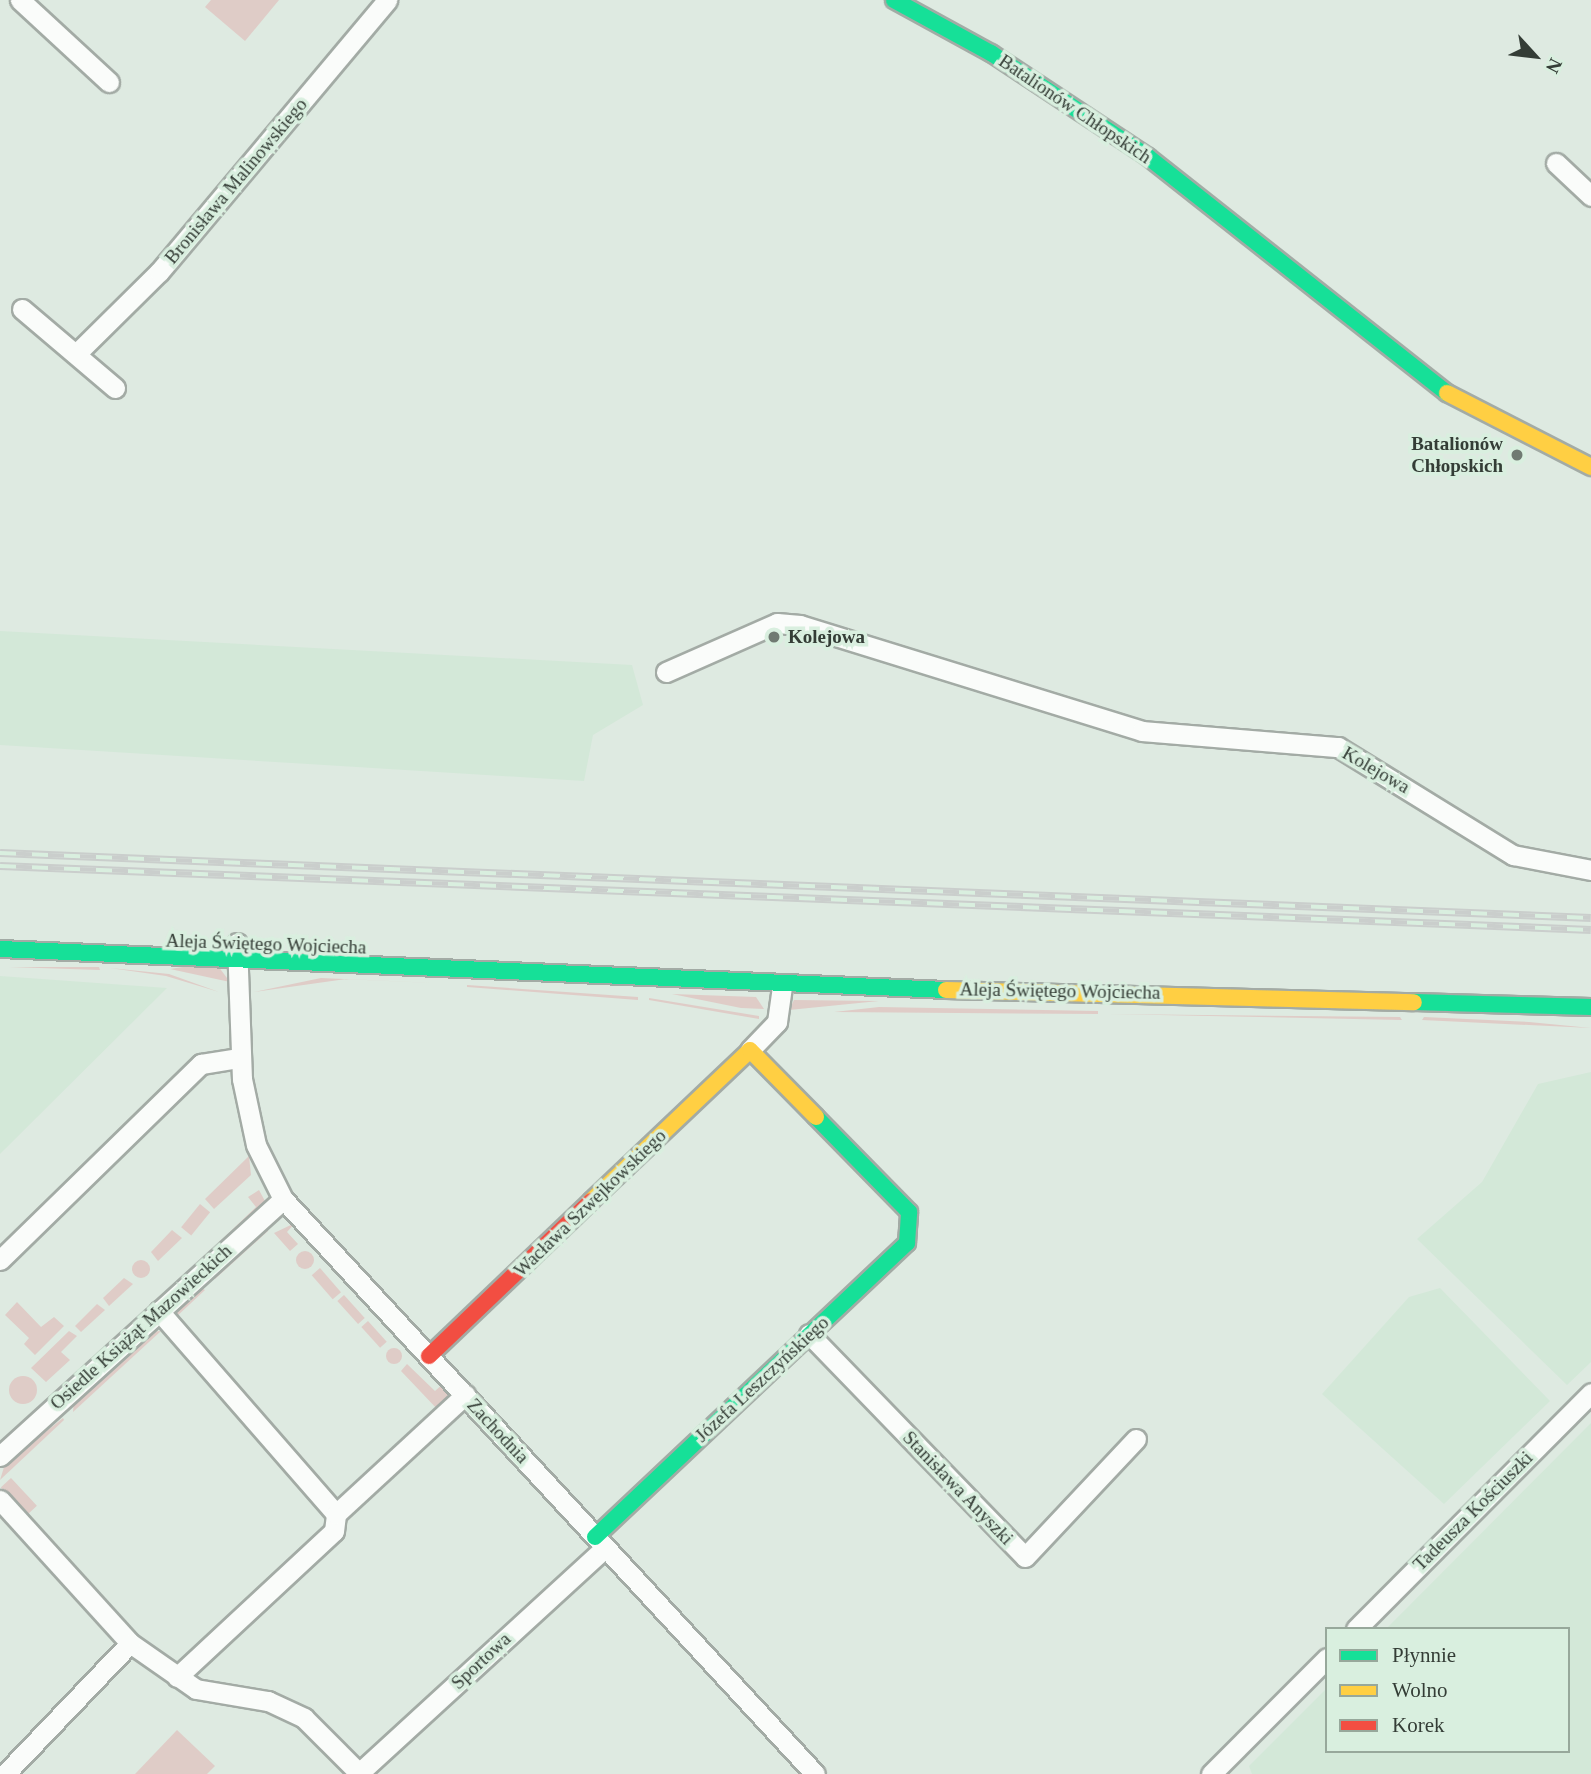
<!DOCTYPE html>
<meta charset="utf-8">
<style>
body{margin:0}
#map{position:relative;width:1591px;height:1774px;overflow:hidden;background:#deeae1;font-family:Georgia,serif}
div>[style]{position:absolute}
.built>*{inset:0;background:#d3e8d8}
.green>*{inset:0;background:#dfccc7;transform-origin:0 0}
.round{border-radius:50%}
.roads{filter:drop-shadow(2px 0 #a3aba5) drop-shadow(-2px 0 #a3aba5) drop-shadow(0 2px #a3aba5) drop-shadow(0 -2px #a3aba5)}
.street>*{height:19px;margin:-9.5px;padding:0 9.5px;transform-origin:9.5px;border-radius:9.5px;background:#fafcfa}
.fast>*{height:16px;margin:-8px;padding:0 8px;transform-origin:8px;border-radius:8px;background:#16e098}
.slow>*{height:16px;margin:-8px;padding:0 8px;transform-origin:8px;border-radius:8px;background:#ffcf43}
.jam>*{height:16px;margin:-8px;padding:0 8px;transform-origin:8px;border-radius:8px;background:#f24e42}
.rail>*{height:8px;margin-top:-4px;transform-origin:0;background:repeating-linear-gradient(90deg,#d9efdf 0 16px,#cacecc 0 32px);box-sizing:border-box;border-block:2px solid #cacecc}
.dots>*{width:19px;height:19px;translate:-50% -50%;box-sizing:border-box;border:4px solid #d9efdf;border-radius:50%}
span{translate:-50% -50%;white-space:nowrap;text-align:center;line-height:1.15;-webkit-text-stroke:7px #d9efdf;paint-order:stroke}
.street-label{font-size:19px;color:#343d36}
.poi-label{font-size:19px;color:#343d36;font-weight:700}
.right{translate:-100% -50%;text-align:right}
.left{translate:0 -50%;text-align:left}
.legend{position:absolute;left:1325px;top:1627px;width:245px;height:126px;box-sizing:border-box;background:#d9efdf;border:2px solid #97a89b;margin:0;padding:9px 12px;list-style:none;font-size:21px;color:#343d36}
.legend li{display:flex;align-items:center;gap:14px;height:35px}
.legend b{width:35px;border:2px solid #97a89b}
.north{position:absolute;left:1500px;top:21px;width:70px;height:70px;-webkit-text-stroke:5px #d9efdf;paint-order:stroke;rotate:117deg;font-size:19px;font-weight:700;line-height:28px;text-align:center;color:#343d36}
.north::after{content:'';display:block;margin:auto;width:24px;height:32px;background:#343d36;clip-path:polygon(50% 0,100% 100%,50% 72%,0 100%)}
</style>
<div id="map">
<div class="built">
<div style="clip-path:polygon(0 631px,632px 665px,643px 705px,593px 735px,584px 781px,0 745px)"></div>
<div style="clip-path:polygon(0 976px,167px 988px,0 1154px)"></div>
<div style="clip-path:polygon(1591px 1072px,1591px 1362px,1567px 1385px,1417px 1239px,1482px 1182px,1538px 1084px)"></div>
<div style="clip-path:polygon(1440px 1288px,1550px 1401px,1444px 1504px,1322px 1394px,1409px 1297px)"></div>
<div style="clip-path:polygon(1591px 1423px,1591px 1774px,1252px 1774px,1249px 1766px,1327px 1688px,1327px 1751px,1568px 1751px,1568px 1629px,1386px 1629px)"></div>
</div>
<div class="green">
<div style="clip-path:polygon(211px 0,279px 0,245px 41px,205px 7px)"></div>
<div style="clip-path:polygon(215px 962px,230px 982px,170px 969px)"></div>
<div style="clip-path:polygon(9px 967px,99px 967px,100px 970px)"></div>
<div style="clip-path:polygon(110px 968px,169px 974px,219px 992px,166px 976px)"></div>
<div style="clip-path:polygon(321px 978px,456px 984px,346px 979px,254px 992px)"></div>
<div style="clip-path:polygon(467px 985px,638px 997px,638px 1000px,467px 987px)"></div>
<div style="clip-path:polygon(672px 994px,756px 997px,764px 1009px,741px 1008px)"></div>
<div style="clip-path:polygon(649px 998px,759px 1016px,759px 1019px,649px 1000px)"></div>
<div style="clip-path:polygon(794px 1000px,879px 1001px,789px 1010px)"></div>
<div style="clip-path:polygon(879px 1007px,1098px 1011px,1098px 1014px,834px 1012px)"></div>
<div style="clip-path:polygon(1109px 1014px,1400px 1017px,1402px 1020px)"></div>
<div style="clip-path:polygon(1424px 1017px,1529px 1022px,1591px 1028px,1422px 1020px)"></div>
<div style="clip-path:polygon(249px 1156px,251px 1175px,214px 1209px,205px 1199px)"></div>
<div style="clip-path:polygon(259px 1190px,266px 1203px,110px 1346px,256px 1207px,248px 1197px)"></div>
<div style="left:200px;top:1204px;width:13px;height:30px;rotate:39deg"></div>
<div style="clip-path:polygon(268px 1222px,268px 1231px,215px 1279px,214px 1273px)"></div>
<div style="clip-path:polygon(295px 1223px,287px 1232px,298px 1244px,290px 1251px,274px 1233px)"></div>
<div style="clip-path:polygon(172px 1230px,182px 1238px,158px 1261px,151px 1252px)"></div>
<div class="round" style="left:296px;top:1251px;width:18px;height:18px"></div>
<div class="round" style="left:132px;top:1260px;width:18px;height:18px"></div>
<div style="left:320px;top:1268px;width:32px;height:11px;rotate:49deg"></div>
<div style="clip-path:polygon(124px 1278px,133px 1284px,109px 1306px,103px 1298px)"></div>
<div style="clip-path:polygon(199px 1287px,205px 1290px,175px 1318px,174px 1311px)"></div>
<div style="left:344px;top:1295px;width:31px;height:9px;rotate:48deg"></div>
<div style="clip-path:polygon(17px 1302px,41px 1327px,54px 1317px,64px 1326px,35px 1355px,24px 1344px,29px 1338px,5px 1315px)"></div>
<div style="clip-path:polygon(97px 1304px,105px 1310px,81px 1332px,75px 1326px)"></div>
<div style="left:368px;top:1321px;width:28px;height:9px;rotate:48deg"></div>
<div style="clip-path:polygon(69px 1331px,77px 1336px,61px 1352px,70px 1360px,46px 1382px,31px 1368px)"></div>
<div style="clip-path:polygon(161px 1331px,73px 1412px,74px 1401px,148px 1332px)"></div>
<div class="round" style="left:386px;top:1348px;width:16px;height:16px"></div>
<div style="clip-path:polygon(407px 1364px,435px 1391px,444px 1383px,450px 1392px,439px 1411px,401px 1371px)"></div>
<div class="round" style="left:9px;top:1376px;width:28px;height:28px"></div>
<div style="clip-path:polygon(63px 1418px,64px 1420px,0 1480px,5px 1464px)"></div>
<div style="left:11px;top:1478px;width:38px;height:14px;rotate:47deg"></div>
<div style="clip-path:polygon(177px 1730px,215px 1766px,207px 1774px,135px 1774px)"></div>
</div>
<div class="roads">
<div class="street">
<div style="left:20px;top:0;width:121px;rotate:42.7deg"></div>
<div style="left:1556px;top:163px;width:48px;rotate:43.3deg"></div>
<div style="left:22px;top:309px;width:122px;rotate:40.3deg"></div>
<div style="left:76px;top:354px;width:117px;rotate:-44.7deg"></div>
<div style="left:159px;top:272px;width:355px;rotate:-50deg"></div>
<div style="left:666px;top:672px;width:121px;rotate:-23.8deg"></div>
<div style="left:777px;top:623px;width:23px;rotate:5deg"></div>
<div style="left:800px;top:625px;width:358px;rotate:17.2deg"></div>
<div style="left:1142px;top:731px;width:197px;rotate:4.7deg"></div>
<div style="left:1338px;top:747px;width:206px;rotate:31.7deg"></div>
<div style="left:1513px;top:855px;width:79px;rotate:10.9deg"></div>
<div style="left:237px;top:943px;width:136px;rotate:87.9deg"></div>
<div style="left:242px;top:1079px;width:67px;rotate:78deg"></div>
<div style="left:256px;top:1145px;width:60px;rotate:63.4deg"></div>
<div style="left:283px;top:1199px;width:783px;rotate:47.22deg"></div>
<div style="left:750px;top:1050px;width:39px;rotate:-46deg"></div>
<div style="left:777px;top:1022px;width:36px;rotate:-82deg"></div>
<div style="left:0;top:1260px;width:281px;rotate:-44.3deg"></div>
<div style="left:201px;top:1064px;width:37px;rotate:-9deg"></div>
<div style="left:159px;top:1311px;width:269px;rotate:48.9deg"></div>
<div style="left:809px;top:1334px;width:310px;rotate:45.9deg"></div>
<div style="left:1025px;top:1557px;width:162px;rotate:-46.8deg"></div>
<div style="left:0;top:1456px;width:382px;rotate:-42.2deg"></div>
<div style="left:0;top:1500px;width:193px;rotate:47.7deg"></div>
<div style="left:130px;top:1643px;width:80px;rotate:34.9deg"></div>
<div style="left:196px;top:1689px;width:73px;rotate:9.5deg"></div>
<div style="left:268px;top:1701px;width:40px;rotate:25deg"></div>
<div style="left:304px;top:1718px;width:78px;rotate:45deg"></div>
<div style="left:1356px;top:1629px;width:333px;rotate:-45.1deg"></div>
<div style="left:177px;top:1677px;width:214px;rotate:-42.9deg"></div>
<div style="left:334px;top:1531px;width:17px;rotate:-83deg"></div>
<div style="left:336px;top:1514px;width:176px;rotate:-42.7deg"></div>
<div style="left:5px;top:1774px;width:181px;rotate:-46.3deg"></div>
<div style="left:358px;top:1774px;width:335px;rotate:-42.5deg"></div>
<div style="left:1211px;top:1774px;width:164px;rotate:-45deg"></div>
</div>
<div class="fast">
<div style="left:894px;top:0;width:111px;rotate:28.7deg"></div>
<div style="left:991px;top:53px;width:188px;rotate:33.5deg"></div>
<div style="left:1148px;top:157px;width:381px;rotate:38.3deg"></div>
<div style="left:0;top:949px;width:947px;rotate:2.48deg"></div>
<div style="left:1414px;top:1002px;width:177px;rotate:1.6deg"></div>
<div style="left:595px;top:1537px;width:429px;rotate:-43.3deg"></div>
<div style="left:907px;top:1243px;width:31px;rotate:-86deg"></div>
<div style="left:909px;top:1212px;width:133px;rotate:-134.4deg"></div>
</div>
<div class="slow">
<div style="left:1447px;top:393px;width:162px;rotate:27.2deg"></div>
<div style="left:946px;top:990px;width:468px;rotate:1.5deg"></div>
<div style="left:591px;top:1201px;width:219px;rotate:-43.5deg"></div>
<div style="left:750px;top:1050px;width:94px;rotate:45.4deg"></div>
</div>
<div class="jam">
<div style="left:429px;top:1356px;width:224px;rotate:-43.7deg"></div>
</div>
</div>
<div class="rail">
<div style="left:0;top:853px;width:1592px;rotate:2.34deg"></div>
<div style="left:0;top:866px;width:1592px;rotate:2.3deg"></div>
</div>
<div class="dots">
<div style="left:1517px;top:455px;background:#707a72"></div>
<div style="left:774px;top:637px;background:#707a72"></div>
</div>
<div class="street-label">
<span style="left:1075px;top:109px;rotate:34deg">Batalionów Chłopskich</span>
<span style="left:236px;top:181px;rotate:-50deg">Bronisława Malinowskiego</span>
<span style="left:1376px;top:770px;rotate:30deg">Kolejowa</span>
<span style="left:266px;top:944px;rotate:2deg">Aleja Świętego Wojciecha</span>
<span style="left:1060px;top:991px;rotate:1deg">Aleja Świętego Wojciecha</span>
<span style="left:590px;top:1203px;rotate:-44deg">Wacława Szwejkowskiego</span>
<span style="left:141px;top:1327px;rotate:-42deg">Osiedle Książąt Mazowieckich</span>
<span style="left:762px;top:1379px;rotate:-43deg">Józefa Leszczyńskiego</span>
<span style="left:498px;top:1431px;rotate:47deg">Zachodnia</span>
<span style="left:958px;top:1488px;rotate:46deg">Stanisława Anyszki</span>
<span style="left:1473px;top:1511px;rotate:-45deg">Tadeusza Kościuszki</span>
<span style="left:481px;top:1661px;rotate:-43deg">Sportowa</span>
</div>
<div class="poi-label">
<span class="right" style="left:1503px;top:455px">Batalionów<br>Chłopskich</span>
<span class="left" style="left:788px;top:637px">Kolejowa</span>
</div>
<ul class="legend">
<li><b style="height:9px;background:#16e098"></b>Płynnie</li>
<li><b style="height:9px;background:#ffcf43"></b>Wolno</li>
<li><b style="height:9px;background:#f24e42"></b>Korek</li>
</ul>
<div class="north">N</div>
</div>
